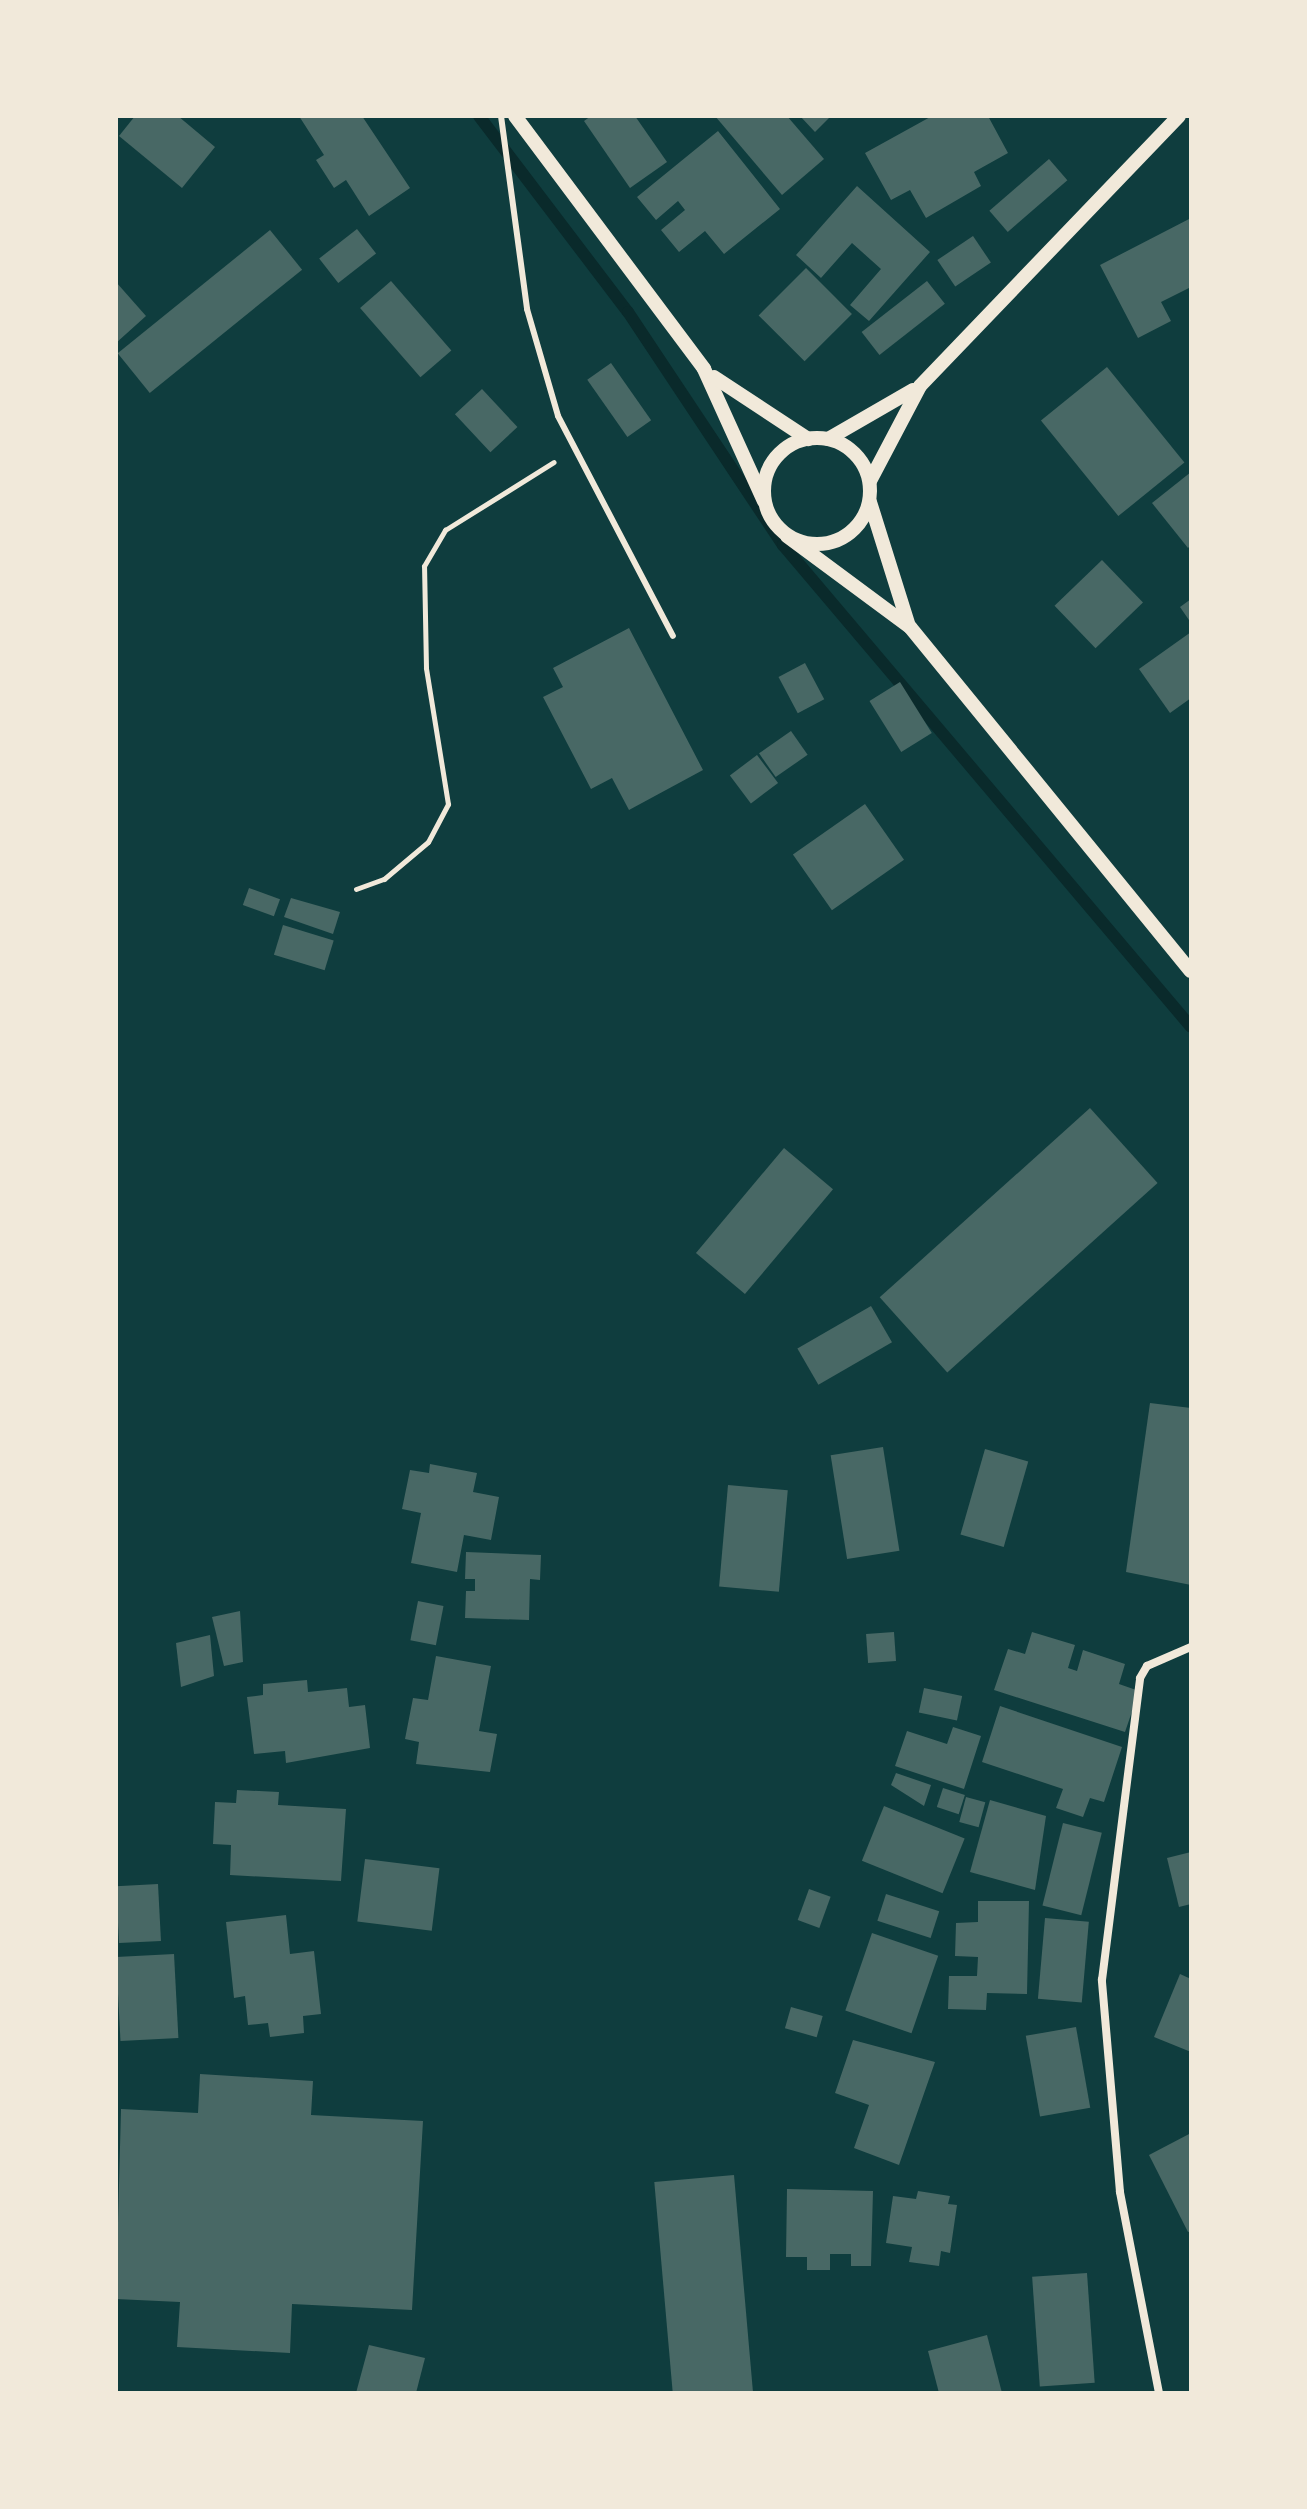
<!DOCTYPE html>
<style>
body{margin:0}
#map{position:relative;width:1307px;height:2509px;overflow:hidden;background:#0f3d3e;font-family:Manrope,sans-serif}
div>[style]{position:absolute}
.stream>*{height:12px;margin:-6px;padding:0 6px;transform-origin:6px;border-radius:6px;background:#0a2a2b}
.building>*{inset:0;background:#486865;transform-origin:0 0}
.path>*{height:5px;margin:-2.5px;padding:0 2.5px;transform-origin:2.5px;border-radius:2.5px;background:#f1e9da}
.service>*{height:6px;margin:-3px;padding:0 3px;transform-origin:3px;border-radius:3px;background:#f1e9da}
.minor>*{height:8px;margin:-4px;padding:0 4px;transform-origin:4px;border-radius:4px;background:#f1e9da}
.tertiary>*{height:14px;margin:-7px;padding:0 7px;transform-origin:7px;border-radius:7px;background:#f1e9da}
.tertiary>.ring{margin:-7px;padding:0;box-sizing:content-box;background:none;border:14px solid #f1e9da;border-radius:50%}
span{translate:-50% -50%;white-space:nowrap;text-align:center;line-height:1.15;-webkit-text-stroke:7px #f1e9da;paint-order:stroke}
.frame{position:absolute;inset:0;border:118px solid #f1e9da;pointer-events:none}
</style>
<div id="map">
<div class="stream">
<div style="left:479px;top:116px;width:246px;rotate:52.8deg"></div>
<div style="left:628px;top:312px;width:280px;rotate:56.4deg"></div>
<div style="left:783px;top:545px;width:631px;rotate:49.75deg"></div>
</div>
<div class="building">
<div style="clip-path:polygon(135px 116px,178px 116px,215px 147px,182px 188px,119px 136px)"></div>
<div style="clip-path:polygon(299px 116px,362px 116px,410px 188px,369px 216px,346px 180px,334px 188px,316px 160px,324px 155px)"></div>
<div style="clip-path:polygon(591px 116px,635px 116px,667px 162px,630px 188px,584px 121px)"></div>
<div style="clip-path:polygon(715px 116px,787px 116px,824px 159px,782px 195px)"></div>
<div style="clip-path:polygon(800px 116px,831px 116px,815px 132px)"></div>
<div style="clip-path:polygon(932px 116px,988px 116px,1008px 153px,974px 172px,981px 186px,926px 218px,910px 190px,891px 200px,865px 153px)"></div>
<div style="clip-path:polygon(718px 131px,780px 209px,724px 254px,705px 231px,679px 252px,661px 230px,685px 210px,678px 201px,656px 220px,637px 197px)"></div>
<div style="left:1049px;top:159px;width:28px;height:79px;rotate:49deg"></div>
<div style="clip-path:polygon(857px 186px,930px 252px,869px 321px,850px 305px,881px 269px,852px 243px,821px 278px,796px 255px)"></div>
<div style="clip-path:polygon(1191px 218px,1191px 287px,1161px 302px,1171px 321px,1138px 338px,1100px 265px)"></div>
<div style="left:357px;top:229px;width:31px;height:48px;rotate:52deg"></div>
<div style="left:270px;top:230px;width:51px;height:196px;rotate:51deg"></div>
<div style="left:973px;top:236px;width:32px;height:43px;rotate:56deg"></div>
<div style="left:806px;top:268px;width:65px;height:67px;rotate:45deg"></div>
<div style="left:391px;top:281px;width:92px;height:41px;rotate:49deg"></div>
<div style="left:927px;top:281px;width:29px;height:83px;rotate:52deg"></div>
<div style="clip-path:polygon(116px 282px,146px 316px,116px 343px)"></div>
<div style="left:611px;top:363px;width:70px;height:29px;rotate:55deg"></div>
<div style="left:1107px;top:367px;width:123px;height:85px;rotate:51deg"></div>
<div style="left:482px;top:389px;width:52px;height:37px;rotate:47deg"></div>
<div style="clip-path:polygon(1191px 472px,1191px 545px,1188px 548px,1152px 503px)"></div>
<div style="left:1102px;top:560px;width:59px;height:66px;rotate:46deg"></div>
<div style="clip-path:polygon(1191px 599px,1191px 623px,1180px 607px)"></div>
<div style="clip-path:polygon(629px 628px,703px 770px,629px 810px,612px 778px,591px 789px,543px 697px,563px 687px,553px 668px)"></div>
<div style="clip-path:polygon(1191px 632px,1191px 698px,1170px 713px,1139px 669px)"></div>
<div style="left:805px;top:663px;width:41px;height:30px;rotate:62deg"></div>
<div style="left:900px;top:682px;width:60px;height:36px;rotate:58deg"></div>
<div style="left:791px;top:731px;width:29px;height:39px;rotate:55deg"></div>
<div style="left:757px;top:755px;width:35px;height:34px;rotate:53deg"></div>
<div style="left:865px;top:804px;width:68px;height:88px;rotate:55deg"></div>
<div style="left:249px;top:888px;width:33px;height:18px;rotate:20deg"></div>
<div style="clip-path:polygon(291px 898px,340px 912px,333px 934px,284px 917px)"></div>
<div style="left:283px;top:925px;width:53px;height:31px;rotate:17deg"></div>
<div style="left:1090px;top:1108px;width:101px;height:283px;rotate:48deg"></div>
<div style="left:784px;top:1148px;width:64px;height:137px;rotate:40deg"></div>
<div style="left:871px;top:1306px;width:42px;height:85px;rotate:60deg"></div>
<div style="clip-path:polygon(1150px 1403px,1191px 1408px,1191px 1585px,1126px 1572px)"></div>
<div style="left:883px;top:1447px;width:105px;height:53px;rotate:81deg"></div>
<div style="left:985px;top:1449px;width:45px;height:89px;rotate:16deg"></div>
<div style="clip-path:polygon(430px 1464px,477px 1473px,473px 1492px,499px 1497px,491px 1540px,464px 1535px,457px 1572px,411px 1563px,421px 1513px,402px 1509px,410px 1470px,429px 1473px)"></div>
<div style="left:728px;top:1485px;width:60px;height:102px;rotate:5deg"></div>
<div style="clip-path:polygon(466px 1552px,541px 1555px,540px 1580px,530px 1579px,529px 1620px,465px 1618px,466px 1591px,475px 1591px,475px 1579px,465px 1579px)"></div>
<div style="left:418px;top:1601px;width:26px;height:40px;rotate:11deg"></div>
<div style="clip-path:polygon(240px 1611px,243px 1662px,224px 1666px,212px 1617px)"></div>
<div style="left:894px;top:1632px;width:29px;height:28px;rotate:86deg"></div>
<div style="clip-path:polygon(1032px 1632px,1075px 1645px,1068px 1668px,1077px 1671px,1083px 1650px,1125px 1664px,1119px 1684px,1139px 1691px,1125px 1732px,994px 1690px,1008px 1649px,1025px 1654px)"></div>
<div style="clip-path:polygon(210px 1635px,214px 1676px,181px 1687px,176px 1643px)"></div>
<div style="clip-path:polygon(436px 1656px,491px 1666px,479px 1731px,497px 1734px,490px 1772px,416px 1764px,419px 1742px,405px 1739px,413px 1698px,428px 1700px)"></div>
<div style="clip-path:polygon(307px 1680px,308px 1692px,347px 1688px,349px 1707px,365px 1705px,370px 1748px,286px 1763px,285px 1751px,254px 1754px,247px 1697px,263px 1695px,263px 1684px)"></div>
<div style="left:924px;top:1688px;width:39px;height:25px;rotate:12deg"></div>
<div style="clip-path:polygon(1000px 1706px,1122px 1747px,1104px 1802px,1090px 1798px,1083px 1817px,1056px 1808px,1063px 1789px,982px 1762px)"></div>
<div style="clip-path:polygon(953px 1727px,981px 1736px,964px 1789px,895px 1766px,907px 1731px,947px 1744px)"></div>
<div style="clip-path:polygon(896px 1773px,931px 1785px,924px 1806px,891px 1785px)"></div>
<div style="left:943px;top:1788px;width:23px;height:20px;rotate:18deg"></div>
<div style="clip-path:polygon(237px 1790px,279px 1792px,278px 1805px,346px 1809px,341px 1881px,230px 1875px,231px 1845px,213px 1844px,215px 1802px,236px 1803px)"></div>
<div style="left:966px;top:1797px;width:20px;height:26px;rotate:15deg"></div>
<div style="clip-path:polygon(990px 1800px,1046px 1816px,1035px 1890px,970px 1872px)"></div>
<div style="left:884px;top:1806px;width:87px;height:59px;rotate:22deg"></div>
<div style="left:1063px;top:1823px;width:40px;height:85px;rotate:14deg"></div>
<div style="clip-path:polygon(1191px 1852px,1191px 1904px,1179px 1907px,1167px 1858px)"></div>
<div style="left:365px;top:1859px;width:75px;height:63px;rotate:7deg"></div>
<div style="left:158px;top:1884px;width:57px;height:42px;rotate:87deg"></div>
<div style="left:809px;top:1889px;width:23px;height:33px;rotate:20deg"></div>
<div style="left:886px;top:1894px;width:56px;height:28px;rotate:18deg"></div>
<div style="clip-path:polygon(978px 1901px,1029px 1901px,1027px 1994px,987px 1993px,986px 2010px,948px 2009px,949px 1976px,977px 1976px,978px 1957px,955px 1956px,956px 1923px,978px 1922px)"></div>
<div style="clip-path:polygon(286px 1915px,290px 1954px,314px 1951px,321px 2014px,303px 2016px,304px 2033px,270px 2037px,268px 2023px,248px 2025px,245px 1996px,234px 1998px,226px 1922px)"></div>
<div style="left:1045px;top:1918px;width:44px;height:81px;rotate:5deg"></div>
<div style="left:872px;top:1933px;width:70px;height:82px;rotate:19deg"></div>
<div style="left:174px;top:1954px;width:84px;height:58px;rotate:87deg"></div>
<div style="clip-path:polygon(1180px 1974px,1191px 1979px,1191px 2052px,1154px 2037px)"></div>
<div style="left:791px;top:2007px;width:33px;height:22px;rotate:16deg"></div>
<div style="left:1076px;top:2027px;width:82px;height:51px;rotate:80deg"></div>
<div style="clip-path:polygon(853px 2040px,935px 2062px,899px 2165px,854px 2148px,869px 2105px,835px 2093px)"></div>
<div style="clip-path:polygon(200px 2074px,313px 2081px,311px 2115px,423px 2121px,412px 2310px,292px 2304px,290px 2353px,177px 2347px,180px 2302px,116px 2299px,121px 2109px,198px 2113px)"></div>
<div style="clip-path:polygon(1191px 2133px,1191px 2231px,1188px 2232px,1149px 2155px)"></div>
<div style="left:734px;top:2175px;width:219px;height:80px;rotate:85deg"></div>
<div style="clip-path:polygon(787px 2189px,873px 2191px,871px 2266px,851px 2266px,851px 2254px,830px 2254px,830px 2270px,807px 2270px,807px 2257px,786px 2257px)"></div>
<div style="clip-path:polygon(918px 2191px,950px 2196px,948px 2204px,957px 2205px,950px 2253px,941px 2251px,939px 2266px,909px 2262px,912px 2247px,886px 2243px,893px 2196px,916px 2199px)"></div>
<div style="left:1087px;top:2273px;width:110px;height:55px;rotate:86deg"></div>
<div style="clip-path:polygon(987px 2335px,1002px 2393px,939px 2393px,928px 2351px)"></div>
<div style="clip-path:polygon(369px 2345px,425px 2358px,416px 2393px,356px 2393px)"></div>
</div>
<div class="path">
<div style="left:356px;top:889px;width:30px;rotate:-20deg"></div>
<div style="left:384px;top:879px;width:57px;rotate:-40.1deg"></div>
<div style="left:428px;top:842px;width:43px;rotate:-62.2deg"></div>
<div style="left:448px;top:804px;width:138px;rotate:-99.2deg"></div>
<div style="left:426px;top:668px;width:102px;rotate:-91.1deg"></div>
<div style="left:424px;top:566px;width:42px;rotate:-59.7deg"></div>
<div style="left:445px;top:530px;width:128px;rotate:-32deg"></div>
</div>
<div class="service">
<div style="left:501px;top:116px;width:195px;rotate:82.3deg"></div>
<div style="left:527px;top:309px;width:111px;rotate:73.8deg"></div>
<div style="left:558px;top:416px;width:248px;rotate:62.4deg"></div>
</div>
<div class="minor">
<div style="left:1159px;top:2393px;width:205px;rotate:-101deg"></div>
<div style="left:1120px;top:2192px;width:213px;rotate:-94.9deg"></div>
<div style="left:1102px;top:1980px;width:304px;rotate:-82.8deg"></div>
<div style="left:1140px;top:1678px;width:14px;rotate:-60deg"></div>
<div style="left:1147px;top:1666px;width:48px;rotate:-23.4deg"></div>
</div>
<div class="tertiary">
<div style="left:515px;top:116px;width:316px;rotate:53.2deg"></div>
<div style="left:704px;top:369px;width:145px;rotate:65.6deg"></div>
<div style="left:714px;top:377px;width:113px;rotate:33.4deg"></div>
<div class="ring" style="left:764px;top:438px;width:92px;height:92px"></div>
<div style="left:828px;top:439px;width:98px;rotate:-30deg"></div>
<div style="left:870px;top:481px;width:107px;rotate:-62.2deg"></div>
<div style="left:920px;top:386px;width:374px;rotate:-46.2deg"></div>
<div style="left:870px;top:502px;width:127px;rotate:72.6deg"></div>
<div style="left:787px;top:536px;width:153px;rotate:36.5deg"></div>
<div style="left:910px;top:627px;width:444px;rotate:50.8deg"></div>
</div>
<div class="frame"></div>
</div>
